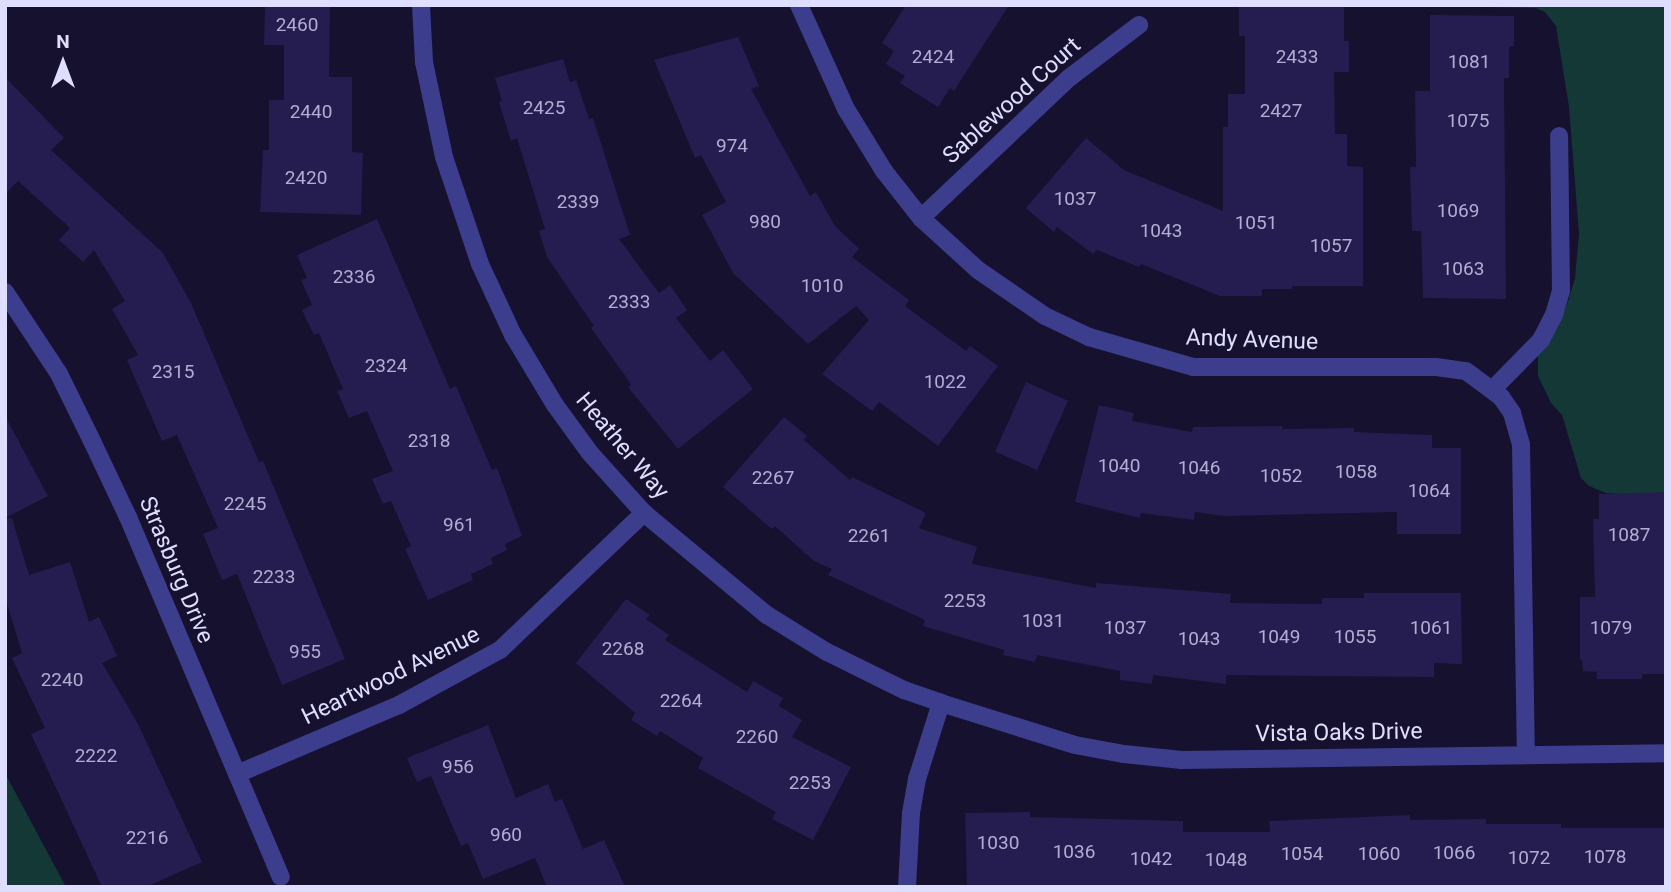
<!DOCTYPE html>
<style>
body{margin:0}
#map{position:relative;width:1671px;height:892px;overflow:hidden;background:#15112e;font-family:Roboto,sans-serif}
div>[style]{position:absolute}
.green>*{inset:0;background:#143835}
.building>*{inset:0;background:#251d4f;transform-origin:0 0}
.minor>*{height:18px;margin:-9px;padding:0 9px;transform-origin:9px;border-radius:9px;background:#3c3d8d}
span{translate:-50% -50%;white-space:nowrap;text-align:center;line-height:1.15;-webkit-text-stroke:6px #15112e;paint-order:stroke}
.number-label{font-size:19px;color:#b1aed3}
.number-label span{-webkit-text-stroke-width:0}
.street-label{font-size:23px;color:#e0deff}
.frame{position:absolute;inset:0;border:7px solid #e0deff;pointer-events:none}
.north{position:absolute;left:28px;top:28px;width:70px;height:70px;-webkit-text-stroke:5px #15112e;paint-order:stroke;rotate:0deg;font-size:19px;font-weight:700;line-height:28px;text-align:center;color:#e0deff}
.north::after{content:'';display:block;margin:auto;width:24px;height:32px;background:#e0deff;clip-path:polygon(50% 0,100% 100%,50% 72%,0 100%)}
</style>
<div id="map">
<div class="green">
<div style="clip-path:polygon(1386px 5px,1666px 5px,1666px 497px,1606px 493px,1589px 486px,1581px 478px,1562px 415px,1551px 403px,1538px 376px,1538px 353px,1562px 317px,1568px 301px,1575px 278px,1579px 234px,1569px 107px,1556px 26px,1545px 12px,1536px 8px)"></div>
<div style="clip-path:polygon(5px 773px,66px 887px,5px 887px)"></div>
</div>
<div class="building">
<div style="clip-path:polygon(265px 5px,330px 5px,329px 77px,352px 77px,352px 152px,363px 153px,361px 215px,260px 212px,263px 150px,269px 150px,269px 100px,284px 100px,284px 45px,264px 45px)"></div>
<div style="clip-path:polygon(906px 5px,1009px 5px,954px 91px,950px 88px,938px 107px,900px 83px,905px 76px,886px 64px,894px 51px,882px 43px)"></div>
<div style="clip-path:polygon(1239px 5px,1344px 5px,1344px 41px,1349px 41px,1349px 72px,1334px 72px,1335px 134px,1347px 134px,1347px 166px,1363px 167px,1363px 286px,1292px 286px,1292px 289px,1262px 289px,1262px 296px,1220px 296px,1141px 264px,1139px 267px,1097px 250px,1093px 254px,1057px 227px,1054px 232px,1026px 208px,1086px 138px,1124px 170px,1223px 211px,1223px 127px,1228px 127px,1228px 94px,1245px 94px,1245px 36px,1239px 36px)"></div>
<div style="clip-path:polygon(1430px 15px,1514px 16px,1514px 46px,1509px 47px,1509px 78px,1504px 78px,1506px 299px,1423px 298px,1421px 231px,1412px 231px,1410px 167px,1416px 167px,1415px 91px,1430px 91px)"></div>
<div style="clip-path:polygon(738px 37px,759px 86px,751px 89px,810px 196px,816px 192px,835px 226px,859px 249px,852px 257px,909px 300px,905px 306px,966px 351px,970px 346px,998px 366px,938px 446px,879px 402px,872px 411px,822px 374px,869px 320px,856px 306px,808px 344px,733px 273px,702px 215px,726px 202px,701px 155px,695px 158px,654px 60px)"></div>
<div style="clip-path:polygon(563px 59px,570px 82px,576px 80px,589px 119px,593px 118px,630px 235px,619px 239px,659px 293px,670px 285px,687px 310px,676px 318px,710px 361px,723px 350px,753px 389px,678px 449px,628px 387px,631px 384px,591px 328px,594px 326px,547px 257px,539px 231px,545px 229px,517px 138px,511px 141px,499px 102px,502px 101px,495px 78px)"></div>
<div style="clip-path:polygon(5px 77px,64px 138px,51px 150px,163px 253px,191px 303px,259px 462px,263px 461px,345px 659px,282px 685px,237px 574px,222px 580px,203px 534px,218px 528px,177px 435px,162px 441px,127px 360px,138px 355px,112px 309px,125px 301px,94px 250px,83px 262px,59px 240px,70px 228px,18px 181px,5px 194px)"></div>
<div style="clip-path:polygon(377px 219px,450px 389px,456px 386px,492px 470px,497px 468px,522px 536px,505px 544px,507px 550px,491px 558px,493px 564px,471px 574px,473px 580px,428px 600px,405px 549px,411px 546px,391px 501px,383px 504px,372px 479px,393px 471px,367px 411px,349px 418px,337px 391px,343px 389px,319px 333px,314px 335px,302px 310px,312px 305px,301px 280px,307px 278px,297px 255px)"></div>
<div style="left:1026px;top:382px;width:46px;height:76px;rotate:24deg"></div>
<div style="clip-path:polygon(1099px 405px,1134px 413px,1132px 421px,1192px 432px,1193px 427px,1282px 426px,1282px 429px,1354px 428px,1354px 432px,1432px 435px,1432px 448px,1461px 448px,1461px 534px,1397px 534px,1397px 512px,1225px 516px,1195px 512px,1194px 520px,1141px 513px,1140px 518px,1075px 502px)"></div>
<div style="clip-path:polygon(5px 416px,48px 496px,5px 518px)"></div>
<div style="clip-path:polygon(784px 417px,807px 436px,804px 440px,850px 480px,852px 477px,926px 513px,919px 528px,977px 547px,972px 564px,1096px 588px,1096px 583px,1231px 594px,1230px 603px,1322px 604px,1322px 598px,1364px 598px,1364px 593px,1461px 593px,1462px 664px,1434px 663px,1434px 677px,1226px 675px,1226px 684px,1153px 675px,1152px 684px,1120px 680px,1120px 671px,1037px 655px,1035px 662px,1003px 655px,1004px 650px,923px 626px,925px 620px,828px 575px,832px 569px,814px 561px,775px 526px,772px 529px,723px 487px)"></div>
<div style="clip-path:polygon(1666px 492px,1666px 674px,1642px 674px,1642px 679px,1597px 679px,1597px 672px,1583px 671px,1582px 660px,1580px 660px,1580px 597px,1595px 597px,1593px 519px,1599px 519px,1599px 494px)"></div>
<div style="clip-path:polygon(12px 518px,29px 575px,70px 562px,89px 622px,99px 617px,117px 656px,102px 663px,137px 722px,202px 862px,146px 887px,102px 887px,31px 734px,45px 728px,12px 658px,22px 653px,5px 597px,5px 519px)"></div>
<div style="clip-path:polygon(626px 599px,650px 615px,646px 619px,669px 635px,665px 640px,747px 692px,753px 681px,783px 698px,779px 706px,802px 720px,792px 737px,851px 767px,813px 840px,772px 819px,776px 812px,698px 768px,703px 758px,660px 731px,657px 736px,631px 720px,635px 713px,576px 663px)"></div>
<div style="clip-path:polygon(488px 725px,516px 798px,548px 784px,555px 802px,562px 799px,583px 849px,604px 840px,625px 887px,547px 887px,535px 858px,483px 879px,468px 843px,461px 846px,431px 776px,417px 782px,407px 758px)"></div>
<div style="clip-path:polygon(1030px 812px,1030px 817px,1183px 821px,1183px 832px,1270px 832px,1269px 821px,1410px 815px,1410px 820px,1486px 819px,1486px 824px,1561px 824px,1561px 828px,1666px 828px,1666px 887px,967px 887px,965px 813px)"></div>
</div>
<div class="minor">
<div style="left:421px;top:5px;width:57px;rotate:87deg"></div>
<div style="left:424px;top:62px;width:97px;rotate:78.1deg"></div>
<div style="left:444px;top:157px;width:113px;rotate:71.4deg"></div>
<div style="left:480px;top:264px;width:78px;rotate:65.1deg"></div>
<div style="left:513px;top:335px;width:82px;rotate:59deg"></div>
<div style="left:555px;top:405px;width:59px;rotate:53.9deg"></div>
<div style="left:590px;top:453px;width:81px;rotate:48deg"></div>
<div style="left:644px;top:513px;width:160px;rotate:39.7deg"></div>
<div style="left:767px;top:615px;width:70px;rotate:31.7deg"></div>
<div style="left:827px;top:652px;width:86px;rotate:26.3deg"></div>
<div style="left:904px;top:690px;width:39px;rotate:19deg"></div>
<div style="left:941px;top:703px;width:140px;rotate:17.4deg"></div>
<div style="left:1075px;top:745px;width:50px;rotate:10.4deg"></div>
<div style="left:1124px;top:754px;width:58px;rotate:5.9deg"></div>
<div style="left:1182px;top:760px;width:484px;rotate:-0.8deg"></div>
<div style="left:799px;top:5px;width:114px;rotate:65.7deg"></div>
<div style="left:846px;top:109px;width:73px;rotate:58.5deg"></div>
<div style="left:884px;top:171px;width:60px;rotate:51.8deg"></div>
<div style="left:921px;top:218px;width:77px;rotate:42.4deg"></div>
<div style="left:978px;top:270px;width:81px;rotate:34.5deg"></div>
<div style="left:1045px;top:316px;width:49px;rotate:25.5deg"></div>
<div style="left:1089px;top:337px;width:108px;rotate:16.1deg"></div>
<div style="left:1193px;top:367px;width:243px"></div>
<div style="left:1436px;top:367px;width:30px;rotate:8deg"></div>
<div style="left:1466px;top:371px;width:44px;rotate:36.6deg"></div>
<div style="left:1501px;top:397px;width:19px;rotate:55deg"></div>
<div style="left:1512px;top:413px;width:33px;rotate:74deg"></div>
<div style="left:1521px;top:445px;width:309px;rotate:89.1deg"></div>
<div style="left:921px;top:218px;width:204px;rotate:-43.4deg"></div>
<div style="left:1069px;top:78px;width:88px;rotate:-37.1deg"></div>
<div style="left:5px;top:292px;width:98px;rotate:56.6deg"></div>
<div style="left:59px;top:374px;width:75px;rotate:63.8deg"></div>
<div style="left:92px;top:441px;width:84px;rotate:64.7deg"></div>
<div style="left:128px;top:517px;width:391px;rotate:67deg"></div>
<div style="left:1493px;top:389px;width:69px;rotate:-45.6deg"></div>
<div style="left:1541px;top:340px;width:28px;rotate:-63deg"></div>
<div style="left:1554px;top:315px;width:25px;rotate:-74deg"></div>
<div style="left:1561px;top:291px;width:155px;rotate:-90.7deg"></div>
<div style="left:237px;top:774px;width:176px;rotate:-23.1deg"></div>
<div style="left:399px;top:705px;width:115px;rotate:-28.6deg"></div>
<div style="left:500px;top:650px;width:199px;rotate:-43.6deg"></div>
<div style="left:907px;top:887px;width:74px;rotate:-86.9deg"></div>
<div style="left:911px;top:813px;width:35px;rotate:-80deg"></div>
<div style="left:917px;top:779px;width:80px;rotate:-72.5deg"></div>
</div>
<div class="number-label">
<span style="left:297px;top:25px">2460</span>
<span style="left:933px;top:57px">2424</span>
<span style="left:1297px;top:57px">2433</span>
<span style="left:1469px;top:62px">1081</span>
<span style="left:544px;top:108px">2425</span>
<span style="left:1281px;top:111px">2427</span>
<span style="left:311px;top:112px">2440</span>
<span style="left:1468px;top:121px">1075</span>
<span style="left:732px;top:146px">974</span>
<span style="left:306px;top:178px">2420</span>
<span style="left:1075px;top:199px">1037</span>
<span style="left:578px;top:202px">2339</span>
<span style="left:1458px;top:211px">1069</span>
<span style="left:765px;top:222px">980</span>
<span style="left:1256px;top:223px">1051</span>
<span style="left:1161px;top:231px">1043</span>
<span style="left:1331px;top:246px">1057</span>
<span style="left:1463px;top:269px">1063</span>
<span style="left:354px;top:277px">2336</span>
<span style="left:822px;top:286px">1010</span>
<span style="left:629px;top:302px">2333</span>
<span style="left:386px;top:366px">2324</span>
<span style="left:173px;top:372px">2315</span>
<span style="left:945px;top:382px">1022</span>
<span style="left:429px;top:441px">2318</span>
<span style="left:1119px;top:466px">1040</span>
<span style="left:1199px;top:468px">1046</span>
<span style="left:1356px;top:472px">1058</span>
<span style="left:1281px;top:476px">1052</span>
<span style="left:773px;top:478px">2267</span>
<span style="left:1429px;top:491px">1064</span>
<span style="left:245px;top:504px">2245</span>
<span style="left:459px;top:525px">961</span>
<span style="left:1629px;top:535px">1087</span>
<span style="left:869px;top:536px">2261</span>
<span style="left:274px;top:577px">2233</span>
<span style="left:965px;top:601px">2253</span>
<span style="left:1043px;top:621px">1031</span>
<span style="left:1125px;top:628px">1037</span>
<span style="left:1431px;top:628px">1061</span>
<span style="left:1611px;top:628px">1079</span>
<span style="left:1279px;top:637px">1049</span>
<span style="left:1355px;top:637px">1055</span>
<span style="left:1199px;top:639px">1043</span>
<span style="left:623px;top:649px">2268</span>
<span style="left:305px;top:652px">955</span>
<span style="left:62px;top:680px">2240</span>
<span style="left:681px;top:701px">2264</span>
<span style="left:757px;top:737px">2260</span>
<span style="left:96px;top:756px">2222</span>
<span style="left:458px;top:767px">956</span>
<span style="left:810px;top:783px">2253</span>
<span style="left:506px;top:835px">960</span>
<span style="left:147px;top:838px">2216</span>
<span style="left:998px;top:843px">1030</span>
<span style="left:1074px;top:852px">1036</span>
<span style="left:1454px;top:853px">1066</span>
<span style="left:1302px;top:854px">1054</span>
<span style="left:1379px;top:854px">1060</span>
<span style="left:1605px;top:857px">1078</span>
<span style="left:1529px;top:858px">1072</span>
<span style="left:1151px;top:859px">1042</span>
<span style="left:1226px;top:860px">1048</span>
</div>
<div class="street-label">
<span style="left:1012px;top:101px;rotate:-42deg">Sablewood Court</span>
<span style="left:1252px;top:340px;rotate:2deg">Andy Avenue</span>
<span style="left:622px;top:446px;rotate:50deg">Heather Way</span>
<span style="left:176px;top:570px;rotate:67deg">Strasburg Drive</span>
<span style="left:391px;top:676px;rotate:-26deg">Heartwood Avenue</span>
<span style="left:1339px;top:733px;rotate:-1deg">Vista Oaks Drive</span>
</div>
<div class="frame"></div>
<div class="north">N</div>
</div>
